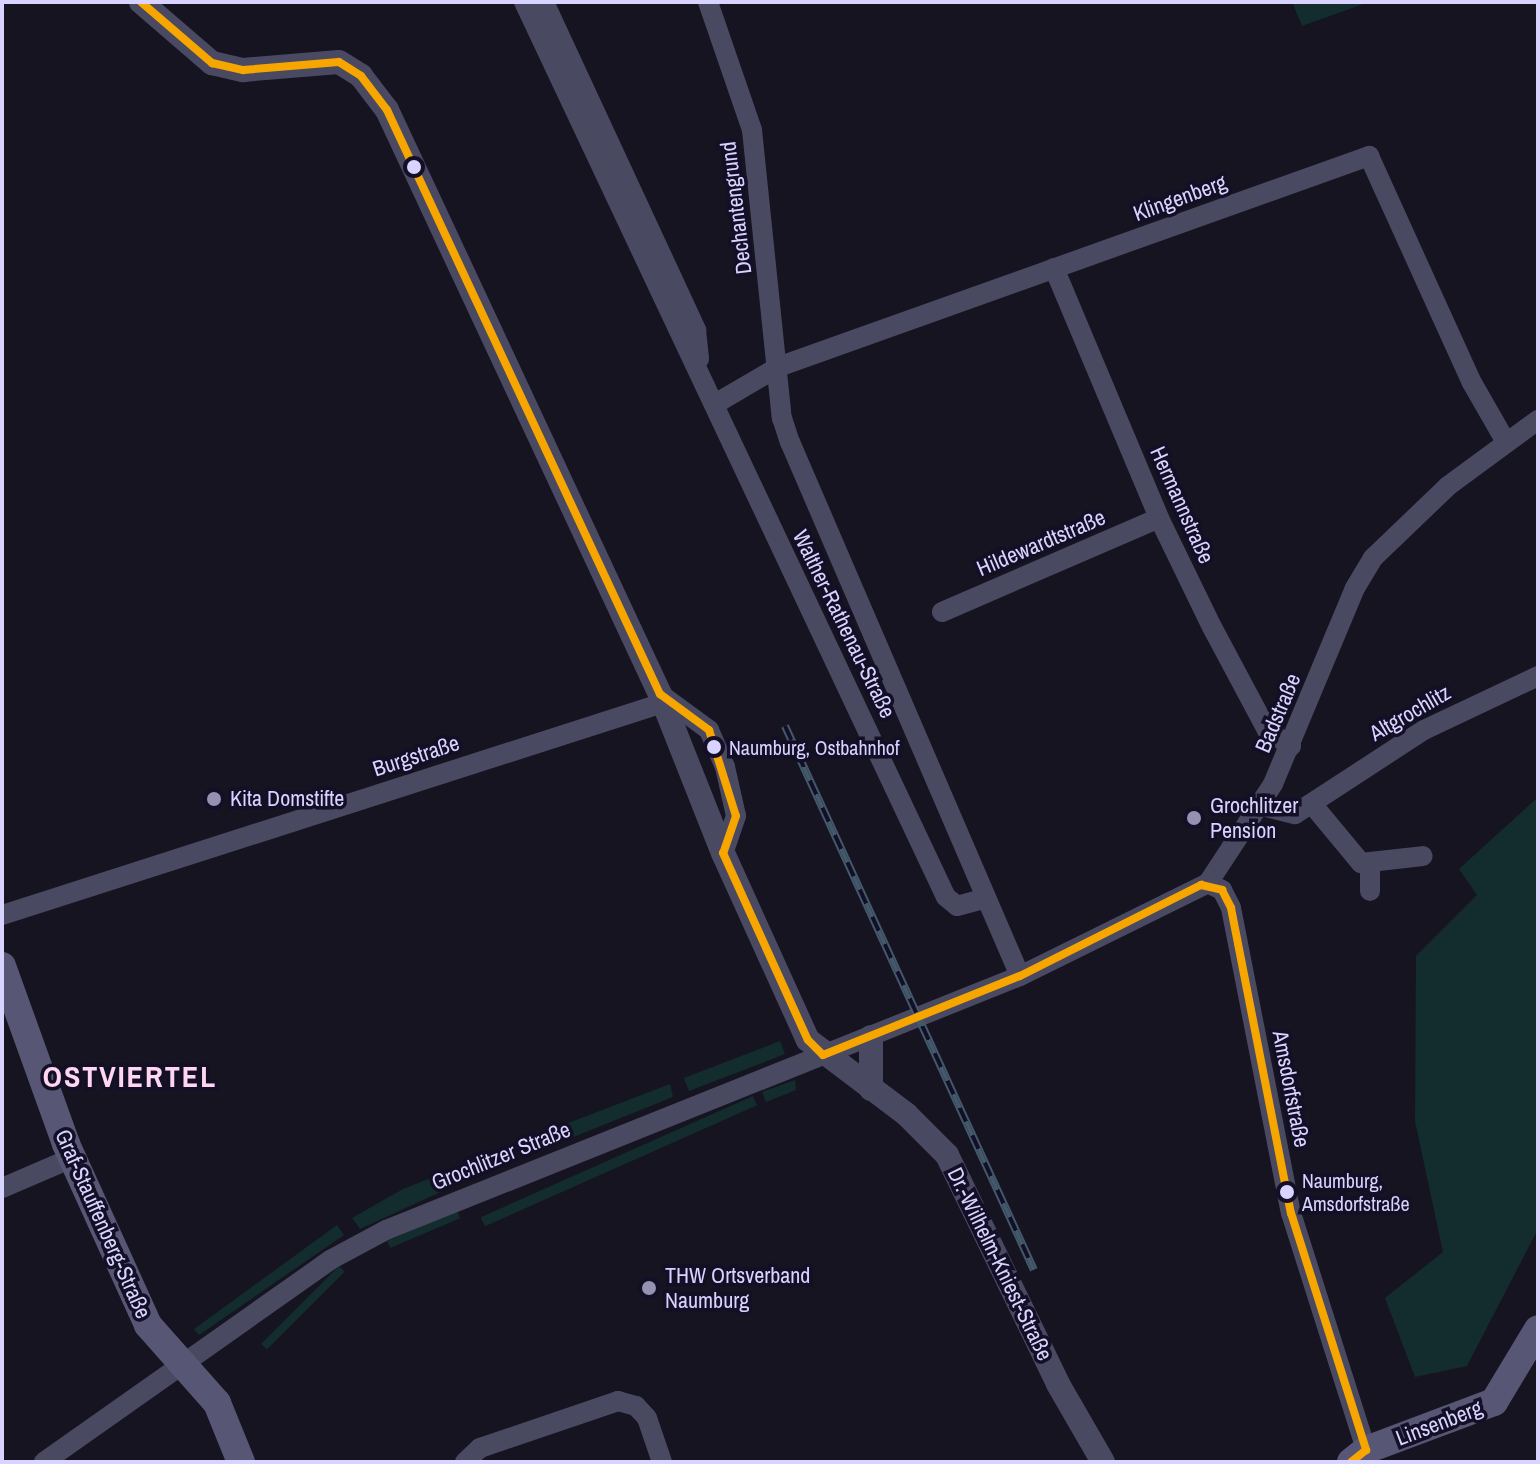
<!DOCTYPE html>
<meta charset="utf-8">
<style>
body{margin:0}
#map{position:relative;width:1540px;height:1464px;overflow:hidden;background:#161421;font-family:"Archivo Narrow",sans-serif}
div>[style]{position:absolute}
.green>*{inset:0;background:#132c2d;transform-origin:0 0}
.minor>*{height:20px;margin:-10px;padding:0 10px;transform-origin:10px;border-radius:10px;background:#4a4962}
.tertiary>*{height:24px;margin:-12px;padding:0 12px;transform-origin:12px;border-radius:12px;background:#4a4962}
.secondary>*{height:28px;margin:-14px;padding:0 14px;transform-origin:14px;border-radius:14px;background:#575674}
.rail>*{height:8px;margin-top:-4px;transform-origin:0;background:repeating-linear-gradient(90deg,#130f26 0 15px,#43596b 0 30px);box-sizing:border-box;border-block:2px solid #43596b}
.bus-1>*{height:8px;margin:-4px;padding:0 4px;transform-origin:4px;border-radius:4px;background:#f7a600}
.dots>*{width:22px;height:22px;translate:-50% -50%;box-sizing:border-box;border:4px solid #130f26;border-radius:50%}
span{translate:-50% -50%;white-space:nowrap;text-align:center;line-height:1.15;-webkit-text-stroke:7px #130f26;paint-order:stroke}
.bus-label{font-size:20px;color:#d9d4ff}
.left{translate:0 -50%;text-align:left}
.street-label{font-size:22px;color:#d9d4ff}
.poi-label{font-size:22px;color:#d9d4ff}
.district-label{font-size:30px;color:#ffd6f0;font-weight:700;letter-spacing:2px}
.frame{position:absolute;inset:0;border:4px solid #d9d4ff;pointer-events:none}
</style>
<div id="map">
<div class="green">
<div style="clip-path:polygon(1292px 2px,1369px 2px,1302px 26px)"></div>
<div style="clip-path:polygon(1538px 797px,1538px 1229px,1467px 1366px,1415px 1377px,1385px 1298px,1443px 1252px,1415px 1121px,1416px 956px,1477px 895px,1459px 869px)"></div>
<div style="left:780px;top:1041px;width:14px;height:103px;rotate:69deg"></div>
<div style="clip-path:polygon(795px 1080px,796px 1090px,766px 1102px,762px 1092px)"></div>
<div style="clip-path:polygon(670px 1084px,673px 1097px,556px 1144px,550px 1130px)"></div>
<div style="left:753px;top:1096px;width:10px;height:298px;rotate:66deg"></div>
<div style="clip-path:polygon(489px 1155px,493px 1168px,360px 1229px,352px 1218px,403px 1189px)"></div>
<div style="left:457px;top:1211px;width:8px;height:76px;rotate:67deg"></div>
<div style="clip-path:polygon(337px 1225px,344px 1235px,199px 1335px,194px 1329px)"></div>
<div style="left:339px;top:1266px;width:8px;height:110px;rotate:45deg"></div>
</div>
<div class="minor">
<div style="left:524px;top:2px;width:989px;rotate:64.76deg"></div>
<div style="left:946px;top:897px;width:14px;rotate:39deg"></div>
<div style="left:957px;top:906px;width:30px;rotate:-15deg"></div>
<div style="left:544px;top:2px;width:362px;rotate:65.1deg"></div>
<div style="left:696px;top:330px;width:29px;rotate:84deg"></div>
<div style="left:708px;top:2px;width:135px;rotate:71deg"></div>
<div style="left:752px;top:130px;width:290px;rotate:84.1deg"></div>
<div style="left:782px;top:418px;width:25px;rotate:72deg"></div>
<div style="left:790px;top:442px;width:581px;rotate:66.7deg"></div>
<div style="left:1054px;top:268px;width:271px;rotate:67.2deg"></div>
<div style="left:1159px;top:518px;width:121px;rotate:64.1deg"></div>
<div style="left:1212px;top:627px;width:117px;rotate:61.9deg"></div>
<div style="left:1267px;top:730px;width:29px;rotate:34deg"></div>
<div style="left:715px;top:404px;width:73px;rotate:-30.4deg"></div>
<div style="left:778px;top:367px;width:628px;rotate:-19.65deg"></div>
<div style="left:1369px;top:156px;width:247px;rotate:65.6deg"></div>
<div style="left:1471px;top:381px;width:70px;rotate:60.2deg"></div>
<div style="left:942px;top:612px;width:236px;rotate:-23.4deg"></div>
<div style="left:660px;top:694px;width:61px;rotate:36.3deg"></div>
<div style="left:709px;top:730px;width:40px;rotate:66.6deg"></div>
<div style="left:725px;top:767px;width:50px;rotate:77.3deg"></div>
<div style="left:736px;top:816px;width:39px;rotate:109deg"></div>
<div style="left:1312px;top:804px;width:77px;rotate:50.3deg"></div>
<div style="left:1361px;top:863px;width:62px;rotate:-6.4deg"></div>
<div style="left:1262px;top:806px;width:34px;rotate:14deg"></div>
<div style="left:1295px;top:814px;width:154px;rotate:-33.1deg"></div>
<div style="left:1424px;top:730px;width:126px;rotate:-25.3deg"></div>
<div style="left:1208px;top:883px;width:16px;rotate:27deg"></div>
<div style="left:1222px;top:890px;width:20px;rotate:63deg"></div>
<div style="left:1231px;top:908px;width:311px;rotate:78.9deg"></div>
<div style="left:1291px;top:1213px;width:249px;rotate:72.4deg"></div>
<div style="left:1370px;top:891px;width:25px;rotate:-90deg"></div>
<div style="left:2px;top:915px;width:694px;rotate:-17.78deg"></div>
<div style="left:2px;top:1188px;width:76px;rotate:-23.2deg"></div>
<div style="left:44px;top:1462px;width:350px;rotate:-35.2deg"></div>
<div style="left:330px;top:1260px;width:64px;rotate:-28.2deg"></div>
<div style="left:386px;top:1230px;width:683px;rotate:-21.83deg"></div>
<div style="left:1020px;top:976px;width:210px;rotate:-26.3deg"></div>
<div style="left:1208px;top:883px;width:118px;rotate:-56.7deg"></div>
<div style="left:1273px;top:784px;width:212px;rotate:-67.3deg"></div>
<div style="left:1355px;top:588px;width:35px;rotate:-59deg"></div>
<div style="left:1373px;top:558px;width:104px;rotate:-43.8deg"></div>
<div style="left:1448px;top:486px;width:112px;rotate:-36.3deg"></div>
<div style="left:465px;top:1462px;width:21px;rotate:-43deg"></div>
<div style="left:480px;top:1448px;width:146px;rotate:-18.8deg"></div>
<div style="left:618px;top:1401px;width:19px;rotate:16deg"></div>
<div style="left:636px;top:1406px;width:16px;rotate:47deg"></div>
<div style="left:647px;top:1418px;width:46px;rotate:71.2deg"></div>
</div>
<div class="tertiary">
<div style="left:141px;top:2px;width:94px;rotate:40.7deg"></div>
<div style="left:212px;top:63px;width:32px;rotate:13deg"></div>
<div style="left:243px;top:70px;width:96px;rotate:-4.8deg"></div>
<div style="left:339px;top:62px;width:26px;rotate:32deg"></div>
<div style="left:361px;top:76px;width:43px;rotate:52.6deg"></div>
<div style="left:387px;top:110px;width:645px;rotate:64.95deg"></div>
<div style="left:660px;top:694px;width:171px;rotate:68.4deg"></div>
<div style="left:723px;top:853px;width:205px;rotate:65.6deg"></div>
<div style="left:808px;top:1040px;width:123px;rotate:37.1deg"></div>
<div style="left:906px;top:1114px;width:58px;rotate:45deg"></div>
<div style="left:947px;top:1155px;width:254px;rotate:64.1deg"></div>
<div style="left:1058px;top:1384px;width:90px;rotate:60deg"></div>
<div style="left:871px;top:1089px;width:52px;rotate:-90deg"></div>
</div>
<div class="secondary">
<div style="left:2px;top:966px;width:189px;rotate:70.2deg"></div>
<div style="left:66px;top:1144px;width:199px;rotate:65.6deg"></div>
<div style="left:148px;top:1325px;width:104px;rotate:48.5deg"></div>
<div style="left:217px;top:1403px;width:64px;rotate:67.9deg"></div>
<div style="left:1351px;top:1462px;width:19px;rotate:-39deg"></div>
<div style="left:1366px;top:1450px;width:137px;rotate:-20.6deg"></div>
<div style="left:1494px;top:1402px;width:85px;rotate:-58.9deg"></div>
</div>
<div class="rail">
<div style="left:785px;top:726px;width:598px;rotate:65.41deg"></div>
</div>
<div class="bus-1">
<div style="left:141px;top:2px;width:94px;rotate:40.7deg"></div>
<div style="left:212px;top:63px;width:32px;rotate:13deg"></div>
<div style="left:243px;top:70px;width:96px;rotate:-4.8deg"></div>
<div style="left:339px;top:62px;width:26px;rotate:32deg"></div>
<div style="left:361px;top:76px;width:43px;rotate:52.6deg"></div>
<div style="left:387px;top:110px;width:645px;rotate:64.95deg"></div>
<div style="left:660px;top:694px;width:61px;rotate:36.3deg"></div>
<div style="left:709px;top:730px;width:90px;rotate:72.6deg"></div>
<div style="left:736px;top:816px;width:39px;rotate:109deg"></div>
<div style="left:723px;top:853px;width:205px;rotate:65.6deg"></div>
<div style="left:808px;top:1040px;width:21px;rotate:45deg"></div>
<div style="left:823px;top:1055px;width:212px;rotate:-21.9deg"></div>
<div style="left:1020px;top:976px;width:203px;rotate:-26.7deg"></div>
<div style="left:1201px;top:885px;width:22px;rotate:13deg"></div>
<div style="left:1222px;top:890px;width:20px;rotate:63deg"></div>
<div style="left:1231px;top:908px;width:311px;rotate:78.9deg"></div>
<div style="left:1291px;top:1213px;width:249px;rotate:72.4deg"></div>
<div style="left:1366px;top:1450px;width:19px;rotate:141deg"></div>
</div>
<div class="dots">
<div style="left:414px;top:167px;background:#d9d4ff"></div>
<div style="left:714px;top:747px;background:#d9d4ff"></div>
<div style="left:214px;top:799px;background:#9591b1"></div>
<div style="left:1194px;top:818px;background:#9591b1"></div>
<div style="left:1287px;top:1192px;background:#d9d4ff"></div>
<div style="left:649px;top:1288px;background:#9591b1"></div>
</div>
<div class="bus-label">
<span class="left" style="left:729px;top:747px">Naumburg, Ostbahnhof</span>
<span class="left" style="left:1302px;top:1192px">Naumburg,<br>Amsdorfstraße</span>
</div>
<div class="street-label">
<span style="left:1180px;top:198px;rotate:-20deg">Klingenberg</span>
<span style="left:736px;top:208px;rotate:-97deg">Dechantengrund</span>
<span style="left:1182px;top:505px;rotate:66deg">Hermannstraße</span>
<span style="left:1041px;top:543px;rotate:-23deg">Hildewardtstraße</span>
<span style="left:844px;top:624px;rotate:64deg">Walther-Rathenau-Straße</span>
<span style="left:1278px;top:713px;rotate:-67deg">Badstraße</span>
<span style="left:1410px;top:713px;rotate:-30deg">Altgrochlitz</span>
<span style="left:416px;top:756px;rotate:-18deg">Burgstraße</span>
<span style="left:1291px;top:1089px;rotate:79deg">Amsdorfstraße</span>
<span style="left:501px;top:1156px;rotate:-22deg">Grochlitzer Straße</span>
<span style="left:103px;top:1224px;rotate:66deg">Graf-Stauffenberg-Straße</span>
<span style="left:1000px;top:1264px;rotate:64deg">Dr.-Wilhelm-Kniest-Straße</span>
<span style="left:1439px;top:1423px;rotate:-21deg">Linsenberg</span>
</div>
<div class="poi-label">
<span class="left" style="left:230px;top:799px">Kita Domstifte</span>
<span class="left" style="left:1210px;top:818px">Grochlitzer<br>Pension</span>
<span class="left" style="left:665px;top:1288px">THW Ortsverband<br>Naumburg</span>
</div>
<div class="district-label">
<span style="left:130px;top:1076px">OSTVIERTEL</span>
</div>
<div class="frame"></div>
</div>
